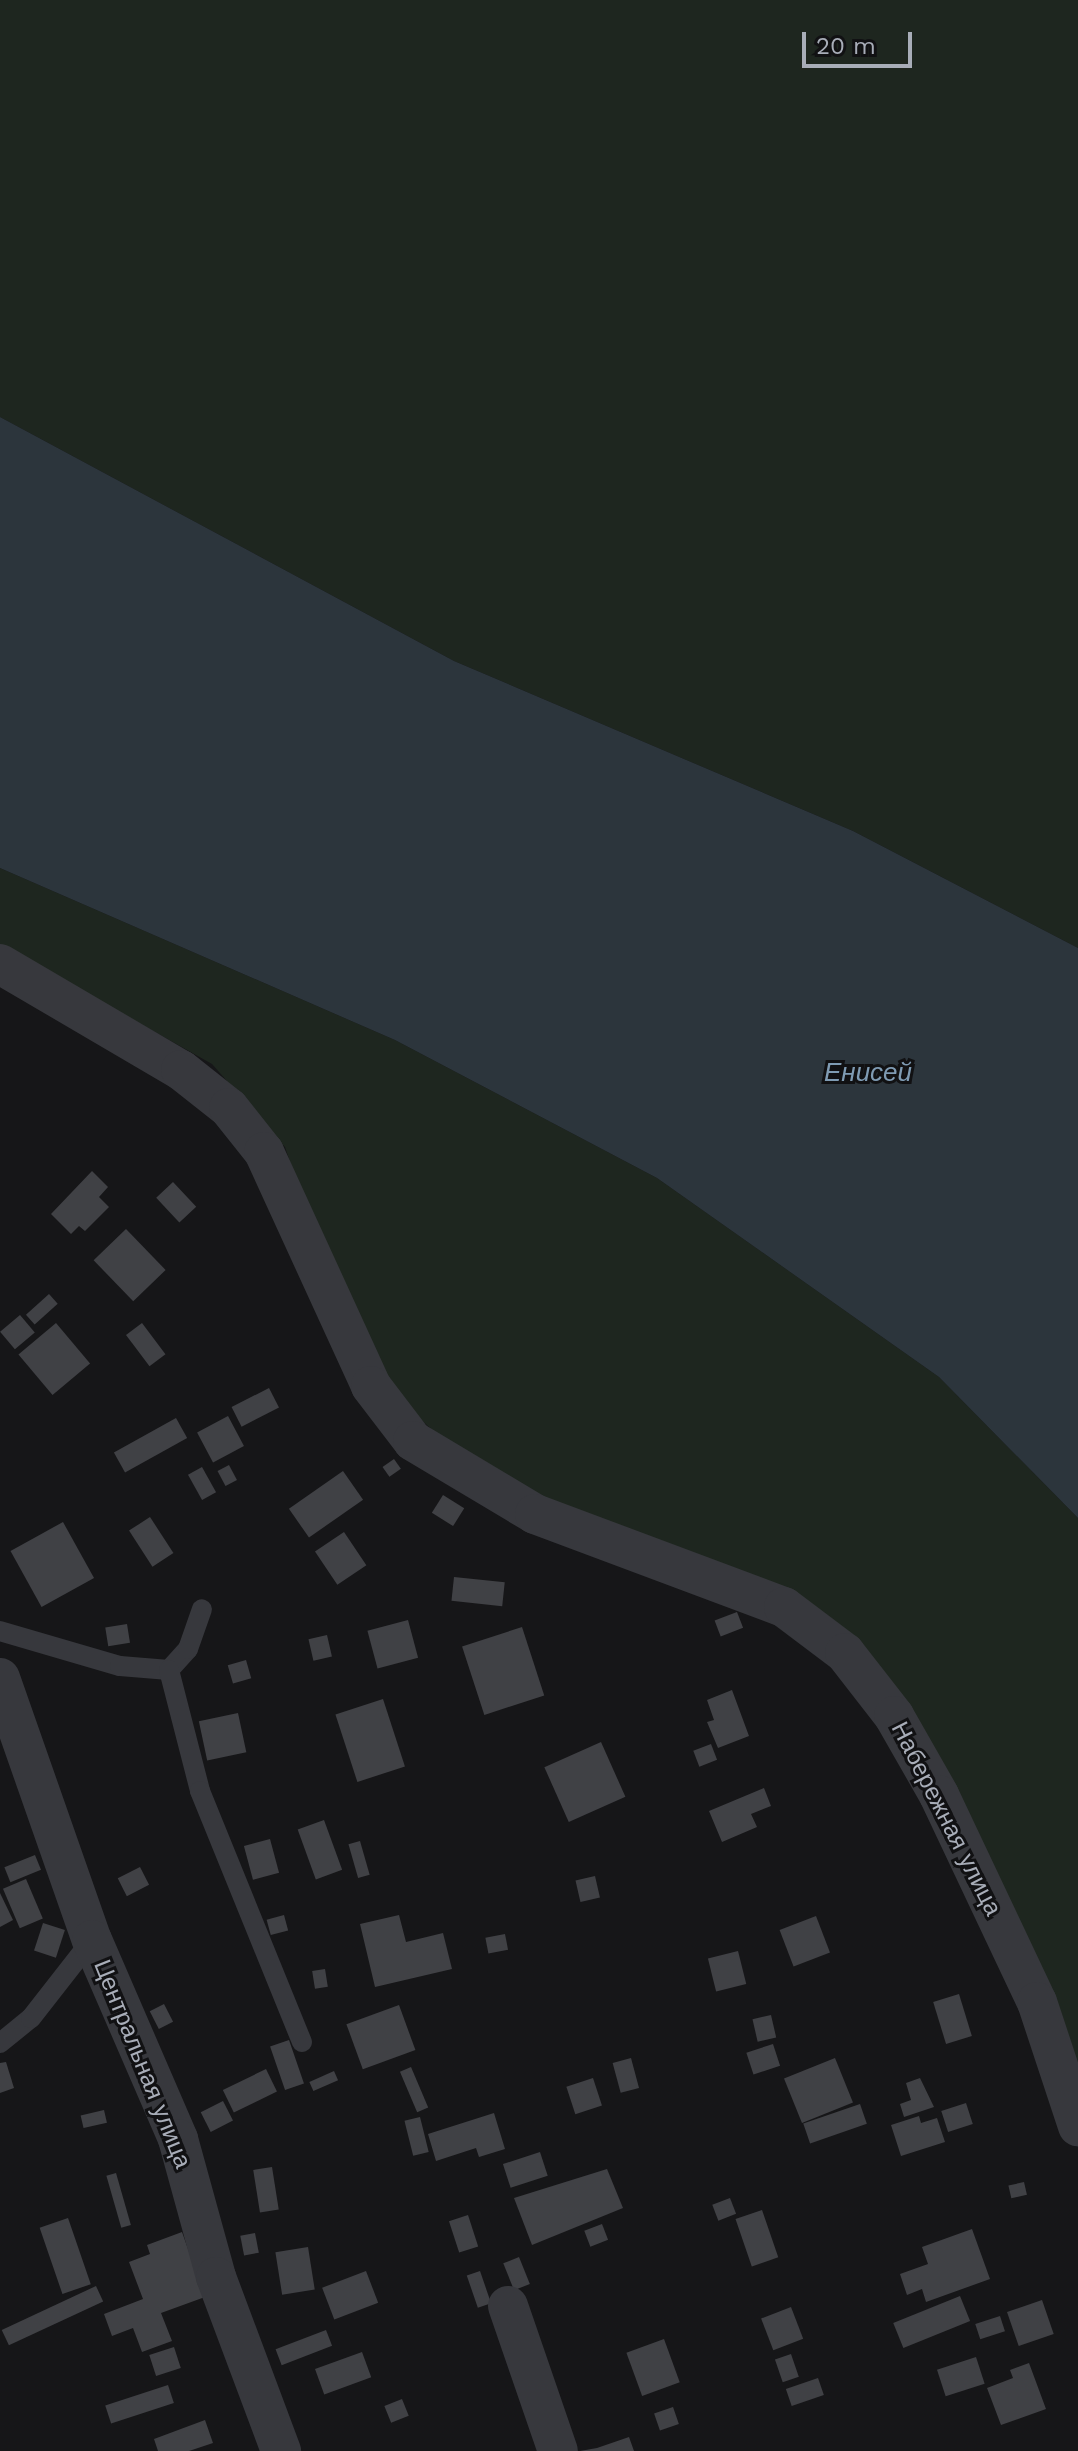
<!DOCTYPE html>
<meta charset="utf-8">
<style>
body{margin:0}
#map{position:relative;width:1078px;height:2451px;overflow:hidden;background:#161618;font-family:"Work Sans",sans-serif}
div>[style]{position:absolute}
.green>*{inset:0;background:#1e261f}
.water>*{inset:0;background:#2c353c}
.building>*{inset:0;background:#404145;transform-origin:0 0}
.lane>*{height:20px;margin:-10px;padding:0 10px;transform-origin:10px;border-radius:10px;background:#37383d}
.street>*{height:40px;margin:-20px;padding:0 20px;transform-origin:20px;border-radius:20px;background:#37383d}
span{translate:-50% -50%;white-space:nowrap;text-align:center;line-height:1.15;-webkit-text-stroke:6px #111113;paint-order:stroke}
.street-label{font-size:24px;color:#a8adb8}
.water-label{font-size:26px;color:#7f9bb3;font-style:italic}
.scale{position:absolute;left:802px;top:32px;width:110px;height:36px;box-sizing:border-box;border:4px solid #a8adb8;border-top:0;padding-left:10px;font-size:24px;line-height:28px;white-space:nowrap;color:#a8adb8;-webkit-text-stroke:6px #111113;paint-order:stroke}
</style>
<div id="map">
<div class="green">
<div style="clip-path:polygon(0 0,1078px 0,1078px 948px,853px 831px,454px 661px,0 417px)"></div>
<div style="clip-path:polygon(0 868px,395px 1040px,657px 1178px,939px 1377px,1078px 1518px,1078px 2074px,875px 1669px,461px 1455px,394px 1396px,310px 1220px,285px 1147px,212px 1064px,0 945px)"></div>
</div>
<div class="water">
<div style="clip-path:polygon(0 417px,454px 661px,853px 831px,1078px 948px,1078px 1518px,939px 1377px,657px 1178px,395px 1040px,0 868px)"></div>
</div>
<div class="building">
<div style="clip-path:polygon(92px 1171px,108px 1187px,99px 1197px,109px 1207px,85px 1231px,79px 1226px,71px 1234px,51px 1214px)"></div>
<div style="left:173px;top:1182px;width:34px;height:23px;rotate:47deg"></div>
<div style="left:126px;top:1229px;width:57px;height:45px;rotate:46deg"></div>
<div style="left:49px;top:1294px;width:13px;height:31px;rotate:48deg"></div>
<div style="left:20px;top:1315px;width:23px;height:26px;rotate:50deg"></div>
<div style="left:56px;top:1323px;width:53px;height:49px;rotate:50deg"></div>
<div style="left:142px;top:1323px;width:39px;height:20px;rotate:53deg"></div>
<div style="left:269px;top:1388px;width:22px;height:42px;rotate:63deg"></div>
<div style="left:228px;top:1416px;width:34px;height:35px;rotate:62deg"></div>
<div style="left:176px;top:1418px;width:23px;height:71px;rotate:61deg"></div>
<div style="left:394px;top:1459px;width:12px;height:14px;rotate:55deg"></div>
<div style="left:229px;top:1465px;width:17px;height:13px;rotate:62deg"></div>
<div style="left:202px;top:1467px;width:29px;height:16px;rotate:61deg"></div>
<div style="left:343px;top:1471px;width:35px;height:66px;rotate:55deg"></div>
<div style="left:443px;top:1495px;width:25px;height:21px;rotate:32deg"></div>
<div style="left:150px;top:1517px;width:43px;height:25px;rotate:57deg"></div>
<div style="left:63px;top:1522px;width:64px;height:60px;rotate:61deg"></div>
<div style="left:344px;top:1532px;width:40px;height:35px;rotate:56deg"></div>
<div style="left:454px;top:1577px;width:51px;height:24px;rotate:6deg"></div>
<div style="left:737px;top:1612px;width:17px;height:24px;rotate:69deg"></div>
<div style="left:408px;top:1620px;width:39px;height:42px;rotate:75deg"></div>
<div style="left:127px;top:1624px;width:19px;height:22px;rotate:81deg"></div>
<div style="left:522px;top:1627px;width:72px;height:63px;rotate:72deg"></div>
<div style="left:327px;top:1635px;width:22px;height:19px;rotate:77deg"></div>
<div style="left:246px;top:1660px;width:19px;height:19px;rotate:74deg"></div>
<div style="clip-path:polygon(732px 1690px,749px 1736px,718px 1748px,707px 1722px,714px 1720px,707px 1700px)"></div>
<div style="left:383px;top:1699px;width:71px;height:50px;rotate:72deg"></div>
<div style="left:238px;top:1713px;width:40px;height:40px;rotate:78deg"></div>
<div style="left:601px;top:1742px;width:60px;height:62px;rotate:66deg"></div>
<div style="left:711px;top:1744px;width:17px;height:19px;rotate:69deg"></div>
<div style="clip-path:polygon(764px 1788px,771px 1806px,751px 1814px,757px 1827px,722px 1842px,709px 1811px)"></div>
<div style="left:324px;top:1820px;width:53px;height:28px;rotate:70deg"></div>
<div style="left:270px;top:1839px;width:35px;height:27px;rotate:75deg"></div>
<div style="left:360px;top:1841px;width:35px;height:12px;rotate:74deg"></div>
<div style="left:35px;top:1855px;width:16px;height:33px;rotate:68deg"></div>
<div style="left:140px;top:1867px;width:20px;height:25px;rotate:63deg"></div>
<div style="left:595px;top:1876px;width:22px;height:20px;rotate:77deg"></div>
<div style="left:26px;top:1879px;width:43px;height:25px;rotate:67deg"></div>
<div style="clip-path:polygon(0 1893px,13px 1920px,0 1927px)"></div>
<div style="left:284px;top:1915px;width:16px;height:18px;rotate:75deg"></div>
<div style="clip-path:polygon(399px 1915px,406px 1942px,443px 1933px,452px 1969px,375px 1987px,360px 1924px)"></div>
<div style="left:816px;top:1916px;width:39px;height:39px;rotate:69deg"></div>
<div style="left:43px;top:1923px;width:23px;height:29px;rotate:18deg"></div>
<div style="left:505px;top:1934px;width:16px;height:20px;rotate:79deg"></div>
<div style="left:738px;top:1951px;width:34px;height:31px;rotate:76deg"></div>
<div style="left:325px;top:1969px;width:18px;height:13px;rotate:81deg"></div>
<div style="left:959px;top:1994px;width:44px;height:27px;rotate:73deg"></div>
<div style="left:164px;top:2004px;width:20px;height:16px;rotate:63deg"></div>
<div style="left:399px;top:2005px;width:48px;height:56px;rotate:70deg"></div>
<div style="left:771px;top:2015px;width:23px;height:19px;rotate:77deg"></div>
<div style="left:289px;top:2040px;width:46px;height:20px;rotate:71deg"></div>
<div style="left:773px;top:2044px;width:23px;height:28px;rotate:72deg"></div>
<div style="left:631px;top:2058px;width:31px;height:19px;rotate:75deg"></div>
<div style="left:835px;top:2058px;width:48px;height:55px;rotate:68deg"></div>
<div style="clip-path:polygon(6px 2062px,14px 2088px,0 2093px,0 2063px)"></div>
<div style="left:411px;top:2067px;width:44px;height:12px;rotate:67deg"></div>
<div style="left:266px;top:2069px;width:25px;height:48px;rotate:64deg"></div>
<div style="left:334px;top:2071px;width:10px;height:27px;rotate:66deg"></div>
<div style="left:593px;top:2078px;width:29px;height:28px;rotate:72deg"></div>
<div style="clip-path:polygon(920px 2078px,934px 2107px,904px 2117px,900px 2104px,911px 2100px,906px 2083px)"></div>
<div style="left:223px;top:2101px;width:22px;height:25px;rotate:63deg"></div>
<div style="left:966px;top:2103px;width:22px;height:26px;rotate:72deg"></div>
<div style="left:860px;top:2104px;width:21px;height:60px;rotate:71deg"></div>
<div style="left:104px;top:2110px;width:13px;height:24px;rotate:77deg"></div>
<div style="clip-path:polygon(494px 2113px,505px 2149px,479px 2157px,476px 2148px,436px 2161px,428px 2134px)"></div>
<div style="clip-path:polygon(919px 2116px,921px 2123px,937px 2118px,945px 2142px,901px 2156px,891px 2125px)"></div>
<div style="left:420px;top:2117px;width:36px;height:16px;rotate:76deg"></div>
<div style="left:540px;top:2152px;width:25px;height:39px;rotate:72deg"></div>
<div style="left:272px;top:2167px;width:43px;height:19px;rotate:81deg"></div>
<div style="clip-path:polygon(607px 2169px,623px 2208px,532px 2245px,514px 2198px)"></div>
<div style="left:116px;top:2173px;width:54px;height:10px;rotate:74deg"></div>
<div style="left:1024px;top:2182px;width:13px;height:16px;rotate:77deg"></div>
<div style="left:730px;top:2198px;width:17px;height:19px;rotate:69deg"></div>
<div style="left:762px;top:2210px;width:50px;height:28px;rotate:71deg"></div>
<div style="left:468px;top:2215px;width:33px;height:20px;rotate:72deg"></div>
<div style="left:68px;top:2218px;width:70px;height:30px;rotate:71deg"></div>
<div style="left:602px;top:2224px;width:17px;height:19px;rotate:69deg"></div>
<div style="clip-path:polygon(972px 2229px,990px 2279px,926px 2302px,922px 2289px,907px 2295px,900px 2274px,928px 2264px,922px 2247px)"></div>
<div style="clip-path:polygon(182px 2232px,205px 2297px,161px 2313px,172px 2341px,142px 2352px,133px 2328px,112px 2336px,104px 2314px,143px 2299px,129px 2262px,150px 2254px,147px 2245px)"></div>
<div style="left:255px;top:2233px;width:20px;height:15px;rotate:79deg"></div>
<div style="left:308px;top:2247px;width:43px;height:33px;rotate:81deg"></div>
<div style="left:519px;top:2257px;width:29px;height:17px;rotate:68deg"></div>
<div style="left:366px;top:2271px;width:34px;height:47px;rotate:69deg"></div>
<div style="left:480px;top:2271px;width:34px;height:14px;rotate:71deg"></div>
<div style="left:96px;top:2286px;width:17px;height:104px;rotate:65deg"></div>
<div style="left:960px;top:2296px;width:27px;height:72px;rotate:68deg"></div>
<div style="left:1042px;top:2300px;width:36px;height:37px;rotate:71deg"></div>
<div style="left:791px;top:2307px;width:34px;height:32px;rotate:69deg"></div>
<div style="left:1000px;top:2316px;width:16px;height:26px;rotate:72deg"></div>
<div style="left:326px;top:2330px;width:17px;height:54px;rotate:69deg"></div>
<div style="left:664px;top:2339px;width:46px;height:40px;rotate:70deg"></div>
<div style="left:174px;top:2347px;width:22px;height:26px;rotate:72deg"></div>
<div style="left:362px;top:2352px;width:27px;height:50px;rotate:70deg"></div>
<div style="left:791px;top:2354px;width:24px;height:17px;rotate:71deg"></div>
<div style="left:976px;top:2357px;width:28px;height:41px;rotate:72deg"></div>
<div style="clip-path:polygon(1029px 2363px,1046px 2409px,1001px 2425px,987px 2388px,1013px 2378px,1010px 2370px)"></div>
<div style="left:818px;top:2378px;width:18px;height:34px;rotate:71deg"></div>
<div style="left:168px;top:2385px;width:19px;height:66px;rotate:72deg"></div>
<div style="left:402px;top:2399px;width:18px;height:19px;rotate:68deg"></div>
<div style="left:673px;top:2407px;width:18px;height:20px;rotate:71deg"></div>
<div style="clip-path:polygon(205px 2420px,213px 2443px,189px 2451px,158px 2451px,154px 2439px)"></div>
<div style="clip-path:polygon(629px 2437px,634px 2451px,580px 2451px,597px 2448px)"></div>
</div>
<div class="lane">
<div style="left:0;top:1631px;width:125px;rotate:16.3deg"></div>
<div style="left:120px;top:1666px;width:49px;rotate:4.7deg"></div>
<div style="left:169px;top:1670px;width:28px;rotate:-48deg"></div>
<div style="left:188px;top:1649px;width:42px;rotate:-70.7deg"></div>
<div style="left:169px;top:1670px;width:125px;rotate:75.6deg"></div>
<div style="left:200px;top:1791px;width:271px;rotate:67.9deg"></div>
<div style="left:0;top:2043px;width:40px;rotate:-39deg"></div>
<div style="left:31px;top:2018px;width:99px;rotate:-52deg"></div>
</div>
<div class="street">
<div style="left:0;top:964px;width:210px;rotate:30.4deg"></div>
<div style="left:181px;top:1070px;width:61px;rotate:38.4deg"></div>
<div style="left:229px;top:1108px;width:56px;rotate:51.5deg"></div>
<div style="left:264px;top:1152px;width:257px;rotate:65.4deg"></div>
<div style="left:371px;top:1386px;width:69px;rotate:52.6deg"></div>
<div style="left:413px;top:1441px;width:142px;rotate:30.9deg"></div>
<div style="left:535px;top:1514px;width:266px;rotate:20.5deg"></div>
<div style="left:784px;top:1607px;width:76px;rotate:37deg"></div>
<div style="left:845px;top:1653px;width:80px;rotate:52.1deg"></div>
<div style="left:894px;top:1716px;width:91px;rotate:60.3deg"></div>
<div style="left:939px;top:1795px;width:229px;rotate:64.7deg"></div>
<div style="left:1037px;top:2002px;width:131px;rotate:71.7deg"></div>
<div style="left:0;top:1678px;width:278px;rotate:70.7deg"></div>
<div style="left:92px;top:1940px;width:217px;rotate:66.6deg"></div>
<div style="left:178px;top:2139px;width:143px;rotate:74.6deg"></div>
<div style="left:216px;top:2277px;width:186px;rotate:69.5deg"></div>
<div style="left:508px;top:2306px;width:153px;rotate:71deg"></div>
</div>
<div class="street-label">
<span style="left:946px;top:1819px;rotate:63deg">Набережная улица</span>
<span style="left:142px;top:2064px;rotate:68deg">Центральная улица</span>
</div>
<div class="water-label">
<span style="left:868px;top:1073px">Енисей</span>
</div>
<div class="scale">20 m</div>
</div>
